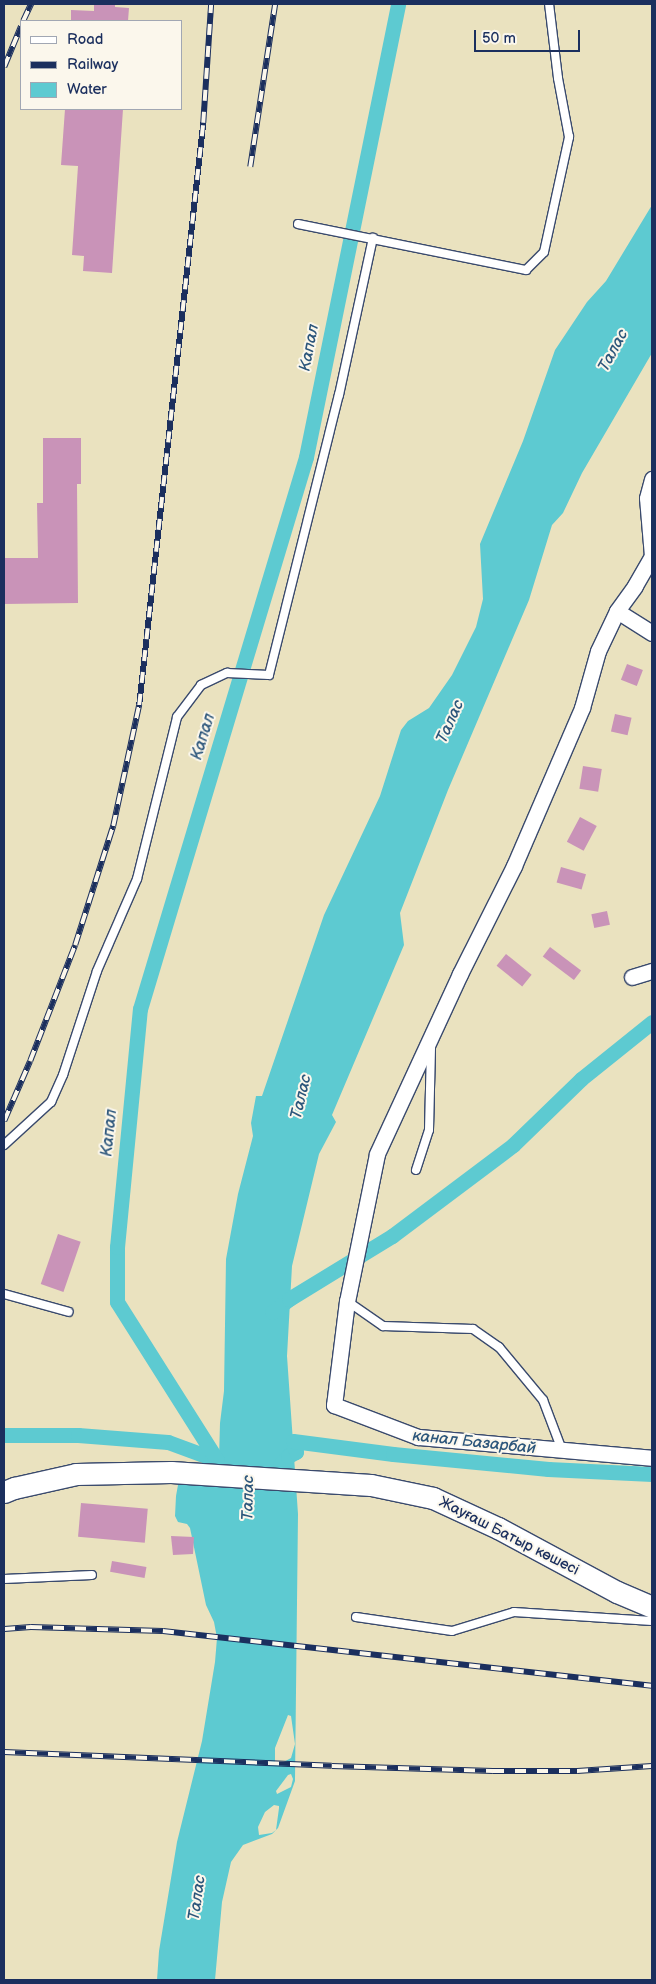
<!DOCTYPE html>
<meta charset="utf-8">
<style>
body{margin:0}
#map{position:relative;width:656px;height:1984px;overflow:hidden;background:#eae2bf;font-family:"Balsamiq Sans",sans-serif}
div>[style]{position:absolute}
.water>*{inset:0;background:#5dcad1}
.canal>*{height:15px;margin:-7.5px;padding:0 7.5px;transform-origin:7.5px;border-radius:7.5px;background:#5dcad1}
.building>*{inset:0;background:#c993b8;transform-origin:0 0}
.roads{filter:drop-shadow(1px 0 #3a4a6d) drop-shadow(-1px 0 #3a4a6d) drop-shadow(0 1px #3a4a6d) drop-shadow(0 -1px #3a4a6d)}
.lane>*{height:8px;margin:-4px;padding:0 4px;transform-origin:4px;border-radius:4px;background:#fff}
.street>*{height:15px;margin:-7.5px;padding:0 7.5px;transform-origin:7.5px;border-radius:7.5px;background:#fff}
.secondary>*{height:21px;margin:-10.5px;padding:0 10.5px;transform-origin:10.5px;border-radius:10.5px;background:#fff}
.rail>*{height:5.5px;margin-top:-2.75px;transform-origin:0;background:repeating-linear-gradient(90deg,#fbf7ec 0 11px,#1b2f5e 0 22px);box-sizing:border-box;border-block:1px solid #1b2f5e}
span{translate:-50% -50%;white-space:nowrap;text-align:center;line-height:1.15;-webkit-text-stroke:4px #fbf7ec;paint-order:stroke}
.street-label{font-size:15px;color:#1b2f5e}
.water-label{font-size:16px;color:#2c567b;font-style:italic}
.frame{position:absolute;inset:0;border:5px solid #1b2f5e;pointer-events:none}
.legend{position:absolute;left:20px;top:20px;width:162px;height:90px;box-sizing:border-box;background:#fbf7ec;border:1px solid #a1a7b3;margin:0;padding:6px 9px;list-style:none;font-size:15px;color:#1b2f5e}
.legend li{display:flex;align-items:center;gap:10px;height:25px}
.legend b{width:25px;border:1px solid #a1a7b3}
.scale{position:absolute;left:474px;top:30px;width:106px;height:22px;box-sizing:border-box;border:2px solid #1b2f5e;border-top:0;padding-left:6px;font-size:15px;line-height:18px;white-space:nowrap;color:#1b2f5e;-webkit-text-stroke:4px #fbf7ec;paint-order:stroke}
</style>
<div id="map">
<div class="water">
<div style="clip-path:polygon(evenodd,652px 205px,652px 353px,582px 473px,563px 513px,552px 525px,529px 600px,448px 790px,400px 913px,404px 945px,332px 1115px,336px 1122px,319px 1154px,292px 1266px,287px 1356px,298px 1514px,295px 1781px,278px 1828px,272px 1834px,243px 1845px,231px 1862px,222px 1902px,215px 1980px,157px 1980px,159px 1951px,177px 1842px,202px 1741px,215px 1662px,217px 1638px,214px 1622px,206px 1605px,190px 1528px,187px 1524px,178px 1522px,175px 1516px,176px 1496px,180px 1474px,188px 1469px,216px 1463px,219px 1459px,220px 1423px,224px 1391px,226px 1259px,238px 1194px,253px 1136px,251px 1123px,256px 1096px,262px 1096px,324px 915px,380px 796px,401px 730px,408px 721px,429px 708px,452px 675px,476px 627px,483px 599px,480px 544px,523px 441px,555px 350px,587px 302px,606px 281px,652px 205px,288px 1715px,291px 1716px,295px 1744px,291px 1758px,280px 1764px,275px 1762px,275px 1748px,288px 1715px,652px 205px,291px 1774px,293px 1779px,291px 1787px,277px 1794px,276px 1791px,288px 1775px,291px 1774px,652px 205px,274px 1805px,279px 1806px,279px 1808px,276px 1830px,272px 1833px,259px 1835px,258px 1827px,265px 1812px,274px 1805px)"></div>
</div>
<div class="canal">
<div style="left:272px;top:1312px;width:21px;rotate:-37deg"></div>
<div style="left:289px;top:1299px;width:121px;rotate:-31.5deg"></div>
<div style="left:392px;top:1236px;width:151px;rotate:-36.9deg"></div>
<div style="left:513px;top:1145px;width:95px;rotate:-44.1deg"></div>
<div style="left:581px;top:1079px;width:91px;rotate:-38.8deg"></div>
<div style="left:4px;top:1435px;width:74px"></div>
<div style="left:78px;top:1435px;width:90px;rotate:4.4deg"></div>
<div style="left:168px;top:1442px;width:52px;rotate:20.2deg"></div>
<div style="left:217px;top:1460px;width:2px;rotate:117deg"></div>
<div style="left:217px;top:1460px;width:187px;rotate:-122.3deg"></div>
<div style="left:117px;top:1302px;width:55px;rotate:-90deg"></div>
<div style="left:117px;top:1247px;width:239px;rotate:-84.5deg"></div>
<div style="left:140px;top:1009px;width:576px;rotate:-73.26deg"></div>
<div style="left:306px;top:457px;width:462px;rotate:-78.5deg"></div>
<div style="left:280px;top:1465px;width:12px;rotate:-48deg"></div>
<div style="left:288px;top:1456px;width:9px;rotate:-27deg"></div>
<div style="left:296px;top:1452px;width:11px;rotate:-105deg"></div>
<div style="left:293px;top:1441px;width:101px;rotate:7.4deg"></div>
<div style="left:393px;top:1454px;width:156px;rotate:5.5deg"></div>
<div style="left:548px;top:1469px;width:104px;rotate:2.8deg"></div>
</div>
<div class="building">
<div style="clip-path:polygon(94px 4px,115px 4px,115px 7px,129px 8px,128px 21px,71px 21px,71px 10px,94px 11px)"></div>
<div style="clip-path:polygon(65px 109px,123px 109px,112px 273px,83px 271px,84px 256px,72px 255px,78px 166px,61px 165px)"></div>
<div style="clip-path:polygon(43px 438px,81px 438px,81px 484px,77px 484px,78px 603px,4px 604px,4px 558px,38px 558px,37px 503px,43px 503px)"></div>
<div style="left:627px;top:664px;width:17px;height:17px;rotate:21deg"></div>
<div style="left:615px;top:714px;width:17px;height:18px;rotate:13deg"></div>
<div style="left:583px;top:766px;width:19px;height:23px;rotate:9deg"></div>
<div style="left:580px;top:817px;width:19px;height:28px;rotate:28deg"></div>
<div style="left:561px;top:867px;width:26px;height:16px;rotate:16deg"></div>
<div style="left:607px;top:911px;width:14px;height:16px;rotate:78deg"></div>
<div style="left:550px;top:947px;width:39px;height:12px;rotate:37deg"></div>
<div style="left:506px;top:954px;width:33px;height:15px;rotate:39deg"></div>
<div style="left:58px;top:1234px;width:24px;height:53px;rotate:19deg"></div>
<div style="left:81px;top:1503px;width:67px;height:34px;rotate:5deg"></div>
<div style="clip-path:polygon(171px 1536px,194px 1537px,193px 1554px,173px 1555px)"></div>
<div style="left:112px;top:1561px;width:35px;height:11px;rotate:10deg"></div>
</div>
<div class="roads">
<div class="lane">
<div style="left:298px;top:224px;width:233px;rotate:11.4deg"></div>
<div style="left:526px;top:270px;width:25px;rotate:-45deg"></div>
<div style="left:544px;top:252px;width:118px;rotate:-77.7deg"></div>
<div style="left:569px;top:137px;width:60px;rotate:-100.6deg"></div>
<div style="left:558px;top:78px;width:75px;rotate:-96.9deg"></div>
<div style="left:4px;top:1145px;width:64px;rotate:-42.5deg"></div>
<div style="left:51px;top:1102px;width:30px;rotate:-66deg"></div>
<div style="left:63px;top:1075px;width:109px;rotate:-71.9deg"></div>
<div style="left:97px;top:971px;width:100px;rotate:-66.5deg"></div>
<div style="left:137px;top:879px;width:167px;rotate:-76.1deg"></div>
<div style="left:177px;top:717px;width:40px;rotate:-53deg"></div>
<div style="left:201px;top:685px;width:29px;rotate:-25deg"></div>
<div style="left:227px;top:673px;width:42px;rotate:2.7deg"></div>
<div style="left:269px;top:675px;width:289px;rotate:-76deg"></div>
<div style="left:339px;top:395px;width:161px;rotate:-77.8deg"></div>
<div style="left:416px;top:1170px;width:42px;rotate:-72deg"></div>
<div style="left:429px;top:1130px;width:84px;rotate:-88.6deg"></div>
<div style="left:4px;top:1294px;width:67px;rotate:15.5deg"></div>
<div style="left:347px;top:1301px;width:44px;rotate:34.8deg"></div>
<div style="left:383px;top:1326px;width:90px;rotate:1.9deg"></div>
<div style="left:473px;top:1329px;width:32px;rotate:35deg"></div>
<div style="left:499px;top:1347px;width:69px;rotate:50.3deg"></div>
<div style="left:543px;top:1400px;width:53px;rotate:69.2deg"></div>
<div style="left:4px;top:1579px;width:88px;rotate:-2.6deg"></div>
<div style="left:356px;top:1617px;width:97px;rotate:8.3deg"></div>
<div style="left:452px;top:1631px;width:65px;rotate:-17deg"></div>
<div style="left:514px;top:1612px;width:138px;rotate:3.7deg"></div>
</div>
<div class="street">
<div style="left:652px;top:556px;width:34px;rotate:120deg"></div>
<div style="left:635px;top:586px;width:31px;rotate:126deg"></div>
<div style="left:617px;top:611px;width:44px;rotate:115.4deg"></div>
<div style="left:598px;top:651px;width:59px;rotate:105.7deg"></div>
<div style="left:582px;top:708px;width:172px;rotate:113.3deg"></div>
<div style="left:514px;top:866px;width:121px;rotate:116.6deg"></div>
<div style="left:460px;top:974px;width:198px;rotate:114.8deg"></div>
<div style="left:377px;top:1154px;width:150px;rotate:101.5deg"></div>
<div style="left:347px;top:1301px;width:105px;rotate:97.1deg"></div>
<div style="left:334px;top:1405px;width:90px;rotate:20.9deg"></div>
<div style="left:418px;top:1437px;width:235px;rotate:5.1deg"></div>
<div style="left:652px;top:556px;width:58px;rotate:-94.9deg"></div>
<div style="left:647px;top:498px;width:20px;rotate:-75deg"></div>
<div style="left:617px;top:611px;width:41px;rotate:32.2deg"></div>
<div style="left:632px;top:977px;width:21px;rotate:-17deg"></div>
</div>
<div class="secondary">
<div style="left:4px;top:1492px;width:11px;rotate:-22deg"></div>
<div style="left:14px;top:1488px;width:64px;rotate:-12.7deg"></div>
<div style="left:76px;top:1474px;width:95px;rotate:-1.2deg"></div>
<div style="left:171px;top:1472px;width:200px;rotate:3.7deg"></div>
<div style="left:371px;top:1485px;width:63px;rotate:11.8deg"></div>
<div style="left:433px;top:1498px;width:72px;rotate:24.8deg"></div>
<div style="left:498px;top:1528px;width:135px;rotate:28.3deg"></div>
<div style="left:617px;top:1592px;width:38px;rotate:23deg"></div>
</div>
</div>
<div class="rail">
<div style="left:23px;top:21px;width:19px;rotate:-65deg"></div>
<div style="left:4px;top:67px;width:44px;rotate:-67.5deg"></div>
<div style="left:250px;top:167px;width:165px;rotate:-81.3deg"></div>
<div style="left:4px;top:1121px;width:65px;rotate:-66.6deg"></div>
<div style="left:30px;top:1061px;width:124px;rotate:-68.8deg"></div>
<div style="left:75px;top:945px;width:125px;rotate:-72.3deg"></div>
<div style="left:113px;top:826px;width:124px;rotate:-77.9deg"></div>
<div style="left:139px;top:705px;width:586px;rotate:-83.72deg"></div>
<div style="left:203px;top:123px;width:119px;rotate:-86.2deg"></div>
<div style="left:4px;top:1629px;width:27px;rotate:-4deg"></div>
<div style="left:31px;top:1627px;width:132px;rotate:1.7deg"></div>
<div style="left:163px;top:1631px;width:492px;rotate:6.4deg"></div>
<div style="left:4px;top:1752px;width:328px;rotate:2.4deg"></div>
<div style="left:332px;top:1766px;width:161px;rotate:1.8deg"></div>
<div style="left:493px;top:1771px;width:84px"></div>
<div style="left:577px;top:1771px;width:75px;rotate:-3.8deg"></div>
</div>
<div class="street-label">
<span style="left:509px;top:1536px;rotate:27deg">Жауғаш Батыр көшесі</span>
</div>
<div class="water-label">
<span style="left:310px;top:348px;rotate:-79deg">Капал</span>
<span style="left:614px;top:351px;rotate:-62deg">Талас</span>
<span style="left:451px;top:722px;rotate:-66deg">Талас</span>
<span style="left:204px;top:737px;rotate:-73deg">Капал</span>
<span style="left:302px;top:1097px;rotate:-77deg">Талас</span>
<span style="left:110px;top:1133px;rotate:-84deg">Капал</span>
<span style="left:474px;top:1443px;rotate:6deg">канал Базарбай</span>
<span style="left:249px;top:1498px;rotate:-89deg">Талас</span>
<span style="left:198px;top:1898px;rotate:-82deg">Талас</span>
</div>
<div class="frame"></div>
<ul class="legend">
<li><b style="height:6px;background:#fff"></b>Road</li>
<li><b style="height:6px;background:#1b2f5e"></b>Railway</li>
<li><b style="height:14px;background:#5dcad1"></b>Water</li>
</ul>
<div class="scale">50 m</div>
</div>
